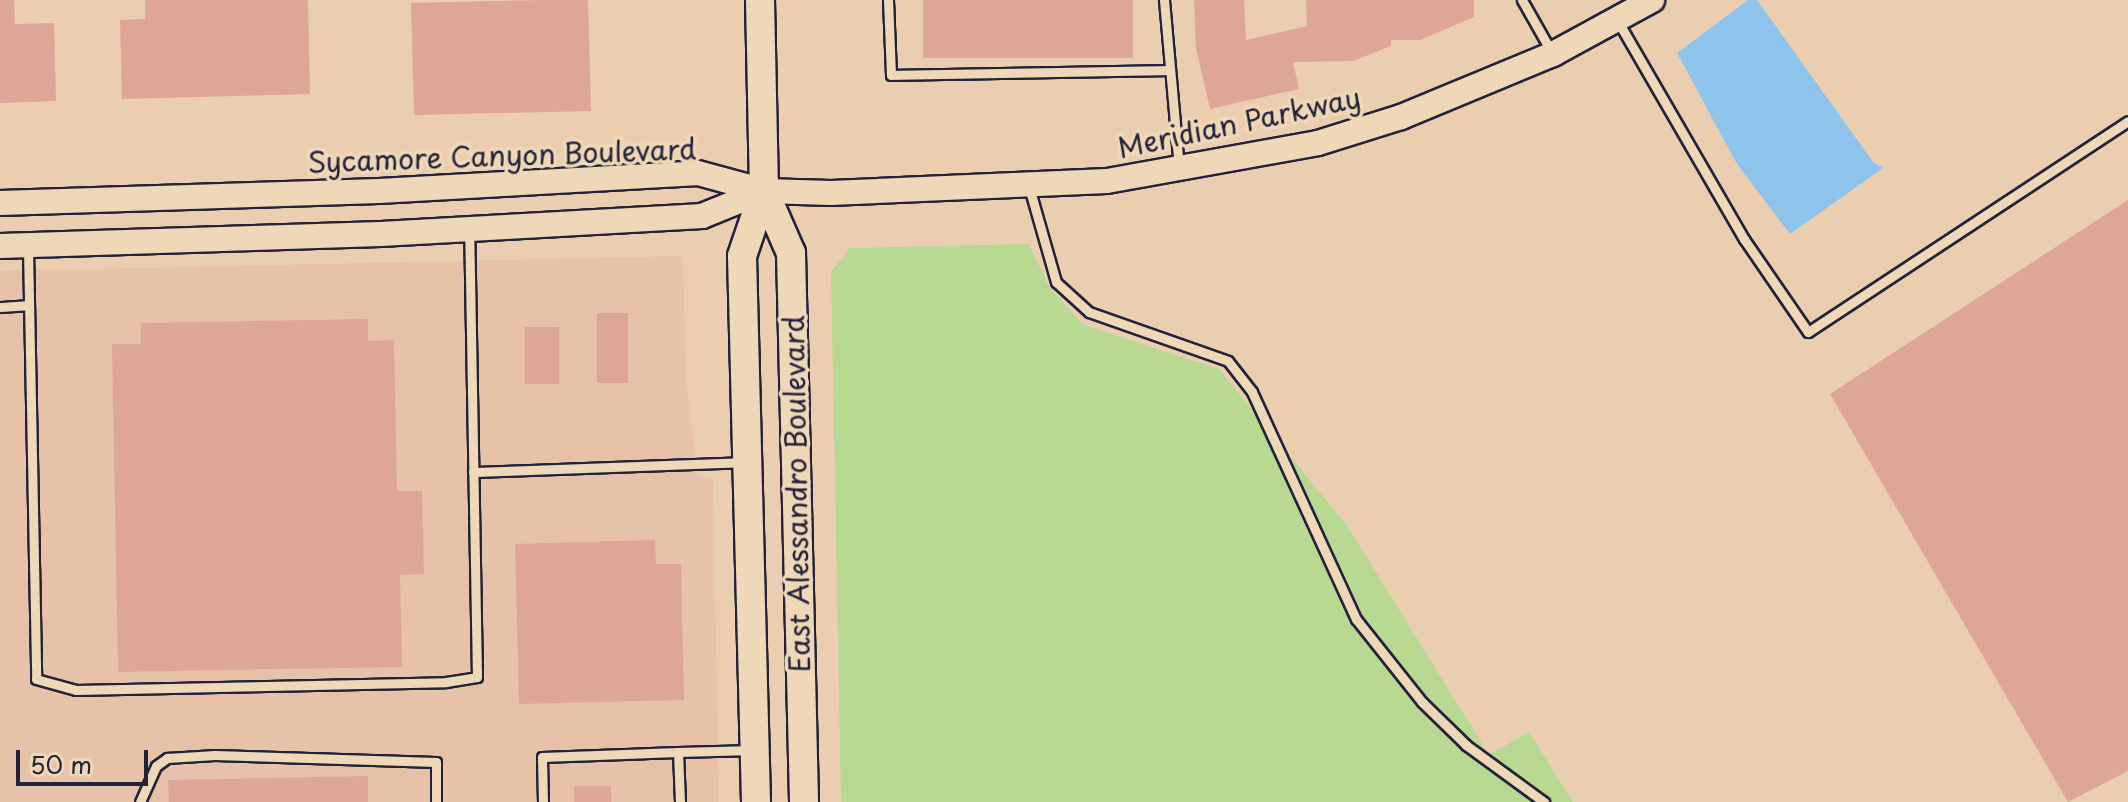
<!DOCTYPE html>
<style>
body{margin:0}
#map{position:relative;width:2128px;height:802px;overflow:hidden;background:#ebceb0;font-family:"Playpen Sans",sans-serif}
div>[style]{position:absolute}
.built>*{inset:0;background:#e7c2a8}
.green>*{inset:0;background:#b8d992}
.water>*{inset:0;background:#8ec3ec}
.building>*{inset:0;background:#dea696;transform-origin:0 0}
.roads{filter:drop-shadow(2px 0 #22223b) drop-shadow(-2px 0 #22223b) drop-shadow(0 2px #22223b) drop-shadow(0 -2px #22223b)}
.lane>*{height:9px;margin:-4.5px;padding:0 4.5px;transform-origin:4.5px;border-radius:4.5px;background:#eed8b7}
.secondary>*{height:24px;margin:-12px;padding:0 12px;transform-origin:12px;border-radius:12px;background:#eed8b7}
.primary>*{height:28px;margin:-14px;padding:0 14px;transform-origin:14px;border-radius:14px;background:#eed8b7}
span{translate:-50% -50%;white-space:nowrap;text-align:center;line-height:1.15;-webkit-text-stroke:7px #eed8b7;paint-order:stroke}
.street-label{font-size:28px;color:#22223b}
.scale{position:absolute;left:16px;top:750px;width:132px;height:36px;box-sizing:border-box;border:4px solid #22223b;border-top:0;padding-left:10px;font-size:24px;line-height:28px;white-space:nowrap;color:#22223b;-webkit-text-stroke:6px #eed8b7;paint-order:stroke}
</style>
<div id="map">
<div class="built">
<div style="clip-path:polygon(683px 256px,686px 378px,697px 475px,713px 478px,719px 802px,0 802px,0 271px)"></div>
</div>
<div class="green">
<div style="clip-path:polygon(1029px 244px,1049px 287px,1084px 325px,1219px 369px,1348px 527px,1489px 755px,1529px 732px,1573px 802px,841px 802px,831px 272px,850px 248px)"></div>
</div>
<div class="water">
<div style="clip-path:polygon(1748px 0,1757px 0,1873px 162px,1883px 168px,1790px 234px,1737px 164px,1677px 53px)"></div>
</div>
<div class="building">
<div style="clip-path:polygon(0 0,14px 0,15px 24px,54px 23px,56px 101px,0 103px)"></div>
<div style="clip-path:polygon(145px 0,308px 0,310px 94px,122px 99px,120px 20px,145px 19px)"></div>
<div style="clip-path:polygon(542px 0,588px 0,591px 111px,414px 115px,411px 3px)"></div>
<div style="left:923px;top:0;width:210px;height:58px"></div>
<div style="clip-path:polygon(1194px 0,1244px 0,1246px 40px,1307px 26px,1306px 0,1474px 0,1474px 17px,1420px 40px,1391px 40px,1391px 46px,1353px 61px,1293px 62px,1299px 89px,1210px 109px,1196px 48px)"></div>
<div style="clip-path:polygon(2128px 200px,2128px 771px,2068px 802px,1830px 394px)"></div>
<div style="left:597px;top:313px;width:31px;height:70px"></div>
<div style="clip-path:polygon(368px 319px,368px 341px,394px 340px,397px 491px,422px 491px,424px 574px,400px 575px,402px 667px,118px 672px,112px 344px,141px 344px,141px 323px)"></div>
<div style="left:525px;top:327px;width:34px;height:57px"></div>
<div style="clip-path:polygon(655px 540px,656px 564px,681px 564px,684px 700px,519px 704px,515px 544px)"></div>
<div style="clip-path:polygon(368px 776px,368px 802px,169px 802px,168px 780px)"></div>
<div style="left:611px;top:786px;width:16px;height:37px;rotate:90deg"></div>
</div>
<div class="roads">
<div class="lane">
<div style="left:888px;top:0;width:75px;rotate:87.7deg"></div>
<div style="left:891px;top:75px;width:277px;rotate:-1deg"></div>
<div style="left:1164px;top:0;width:169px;rotate:84.9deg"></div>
<div style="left:1522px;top:0;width:59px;rotate:60.4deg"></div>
<div style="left:1617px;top:20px;width:253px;rotate:59.9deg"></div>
<div style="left:1744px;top:239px;width:113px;rotate:55.5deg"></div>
<div style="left:1808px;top:332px;width:383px;rotate:-33.4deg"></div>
<div style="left:1029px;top:187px;width:99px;rotate:74.1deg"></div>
<div style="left:1056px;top:282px;width:45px;rotate:42.3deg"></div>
<div style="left:1089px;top:312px;width:147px;rotate:19.4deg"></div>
<div style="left:1228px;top:361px;width:39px;rotate:52deg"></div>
<div style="left:1252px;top:392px;width:250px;rotate:65.4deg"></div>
<div style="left:1356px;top:619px;width:106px;rotate:51.5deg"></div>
<div style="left:1422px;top:702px;width:62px;rotate:44.3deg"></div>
<div style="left:1466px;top:745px;width:97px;rotate:36.2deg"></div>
<div style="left:28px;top:248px;width:431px;rotate:88.9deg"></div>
<div style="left:36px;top:679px;width:41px;rotate:15.4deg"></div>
<div style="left:76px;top:690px;width:370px;rotate:-1.2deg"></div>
<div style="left:446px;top:682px;width:31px;rotate:-9deg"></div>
<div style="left:477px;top:677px;width:447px;rotate:-91deg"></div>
<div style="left:0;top:307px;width:29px;rotate:-4deg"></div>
<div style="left:473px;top:472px;width:271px;rotate:-2.1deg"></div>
<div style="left:140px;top:802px;width:39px;rotate:-66deg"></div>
<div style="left:156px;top:766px;width:14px;rotate:-36deg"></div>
<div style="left:167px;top:758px;width:48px;rotate:-3.6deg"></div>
<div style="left:215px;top:755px;width:221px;rotate:1.8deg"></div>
<div style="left:436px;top:762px;width:40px;rotate:90deg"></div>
<div style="left:543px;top:802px;width:45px;rotate:-91.3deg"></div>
<div style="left:542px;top:757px;width:136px;rotate:-2.1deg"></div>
<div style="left:680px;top:802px;width:50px;rotate:-92.3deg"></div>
<div style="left:678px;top:752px;width:75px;rotate:-1.5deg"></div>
</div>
<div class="secondary">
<div style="left:0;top:203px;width:379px;rotate:-1.8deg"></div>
<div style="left:379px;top:191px;width:320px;rotate:-3.2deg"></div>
<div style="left:698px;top:173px;width:68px;rotate:15.3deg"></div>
<div style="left:764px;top:191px;width:67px;rotate:1.7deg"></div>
<div style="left:831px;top:193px;width:276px;rotate:-2.5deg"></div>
<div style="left:1107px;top:181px;width:214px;rotate:-10.2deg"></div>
<div style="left:1318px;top:143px;width:87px;rotate:-17.4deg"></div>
<div style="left:1401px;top:117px;width:165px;rotate:-22.5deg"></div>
<div style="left:1553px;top:54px;width:113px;rotate:-28.6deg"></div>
<div style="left:0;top:246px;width:381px;rotate:-1.8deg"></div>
<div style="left:381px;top:234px;width:322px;rotate:-3.2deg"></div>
<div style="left:702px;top:216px;width:67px;rotate:-22deg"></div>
</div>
<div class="primary">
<div style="left:764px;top:191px;width:68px;rotate:66.5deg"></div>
<div style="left:791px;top:253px;width:549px;rotate:88.64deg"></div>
<div style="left:756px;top:802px;width:546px;rotate:-91.47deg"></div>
<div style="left:742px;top:256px;width:69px;rotate:-71.3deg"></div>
<div style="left:764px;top:191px;width:191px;rotate:-91.2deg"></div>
</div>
</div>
<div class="street-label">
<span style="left:1239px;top:122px;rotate:-12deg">Meridian Parkway</span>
<span style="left:502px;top:155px;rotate:-2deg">Sycamore Canyon Boulevard</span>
<span style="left:796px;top:494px;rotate:-91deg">East Alessandro Boulevard</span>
</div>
<div class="scale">50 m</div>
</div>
